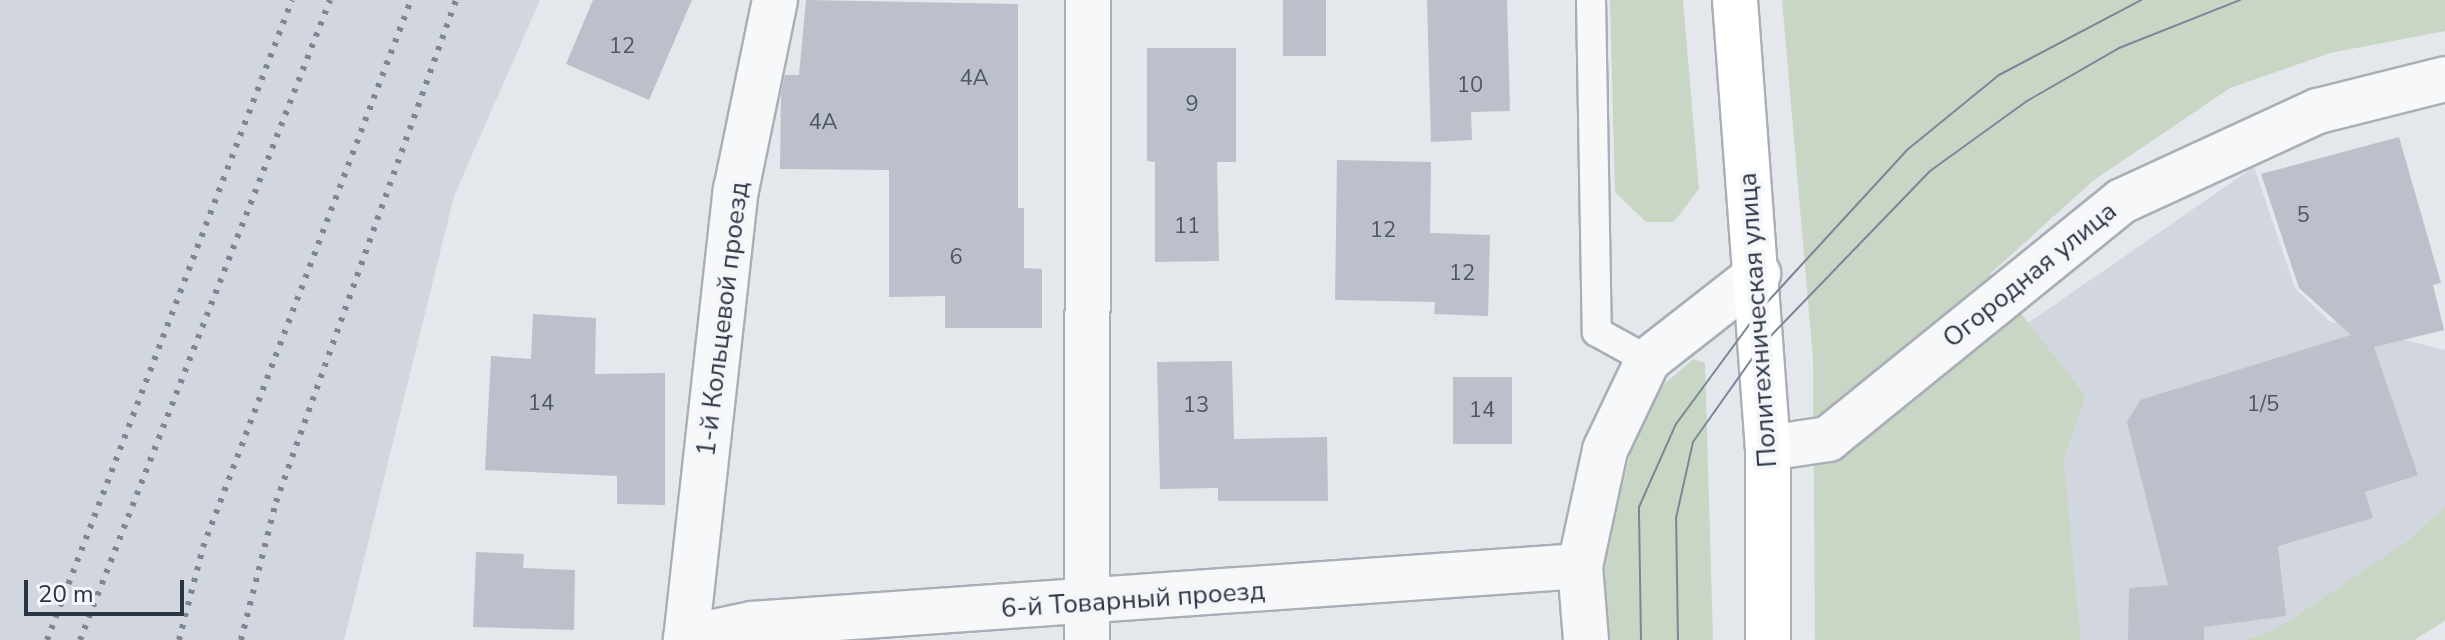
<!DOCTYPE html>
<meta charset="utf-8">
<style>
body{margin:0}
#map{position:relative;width:2445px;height:640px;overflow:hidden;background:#e4e7ec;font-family:"Nunito Sans",sans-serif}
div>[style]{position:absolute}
.built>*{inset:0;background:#d2d6de}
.green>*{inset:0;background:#c9d6c5}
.building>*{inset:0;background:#bbc0ca;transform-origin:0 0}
.roads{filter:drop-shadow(2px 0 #a9aeb7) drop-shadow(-2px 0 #a9aeb7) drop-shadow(0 2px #a9aeb7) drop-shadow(0 -2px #a9aeb7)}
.service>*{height:28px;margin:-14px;padding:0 14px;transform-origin:14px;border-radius:14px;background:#f7f8fa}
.minor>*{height:44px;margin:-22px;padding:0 22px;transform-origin:22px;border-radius:22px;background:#f7f8fa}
.primary>*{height:44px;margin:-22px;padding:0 22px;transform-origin:22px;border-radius:22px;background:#fff}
.tram>*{height:2px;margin:-1px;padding:0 1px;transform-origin:1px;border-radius:1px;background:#7d8696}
.rail>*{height:6px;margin-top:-3px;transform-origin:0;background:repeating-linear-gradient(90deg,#7d8696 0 4px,transparent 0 12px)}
span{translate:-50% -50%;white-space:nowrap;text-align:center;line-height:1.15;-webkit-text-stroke:8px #f4f6f9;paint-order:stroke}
.number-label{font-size:22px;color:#4f5766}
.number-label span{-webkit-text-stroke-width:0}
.street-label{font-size:26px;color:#2b3445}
.scale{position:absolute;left:24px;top:580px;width:160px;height:36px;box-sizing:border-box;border:4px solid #2b3445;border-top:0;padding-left:10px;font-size:24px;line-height:28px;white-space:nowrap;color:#2b3445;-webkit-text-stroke:6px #f4f6f9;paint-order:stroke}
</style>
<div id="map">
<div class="built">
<div style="clip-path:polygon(0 0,540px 0,454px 196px,344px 640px,0 640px)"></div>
<div style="clip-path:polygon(2254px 167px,2295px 288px,2329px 321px,2445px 350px,2445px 506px,2410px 539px,2284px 624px,2247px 640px,2081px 640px,2064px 460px,2086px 396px,2028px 323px)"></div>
</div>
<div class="green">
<div style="clip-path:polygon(1610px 0,1683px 0,1699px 189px,1674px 222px,1646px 222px,1615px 192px)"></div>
<div style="clip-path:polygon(1782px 0,2445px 0,2445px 31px,2330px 53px,2230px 88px,2094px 180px,1990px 274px,2086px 396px,2064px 460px,2081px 640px,1815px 640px,1813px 359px)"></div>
<div style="clip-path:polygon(1693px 359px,1705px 363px,1713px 640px,1606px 640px,1605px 553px,1631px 451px,1661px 387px)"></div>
<div style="clip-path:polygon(2445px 506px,2445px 621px,2414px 640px,2247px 640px,2284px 624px,2410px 539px)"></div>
</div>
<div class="building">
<div style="clip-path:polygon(593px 0,692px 0,649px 100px,566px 64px)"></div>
<div style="clip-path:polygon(806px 0,1018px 4px,1018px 208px,1024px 208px,1024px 268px,1042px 269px,1042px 328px,945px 328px,945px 296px,889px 297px,889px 170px,780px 169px,781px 93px,785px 75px,799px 75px)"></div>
<div style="left:1283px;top:0;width:43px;height:56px"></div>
<div style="clip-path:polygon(1427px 0,1507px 0,1510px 111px,1471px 112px,1472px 140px,1431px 142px)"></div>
<div style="clip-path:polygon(1147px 48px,1236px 48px,1236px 162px,1217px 162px,1219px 261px,1155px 262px,1155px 162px,1147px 161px)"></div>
<div style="clip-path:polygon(2399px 137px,2441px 283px,2433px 285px,2444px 330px,2374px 347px,2418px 475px,2365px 492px,2373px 518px,2278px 546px,2286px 616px,2204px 627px,2204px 640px,2128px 640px,2129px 588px,2168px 585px,2127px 422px,2140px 400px,2351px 335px,2299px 288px,2261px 174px)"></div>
<div style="clip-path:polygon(1337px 160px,1431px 162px,1430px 233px,1490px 235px,1488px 316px,1434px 314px,1435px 302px,1335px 300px)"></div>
<div style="clip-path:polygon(533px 314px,596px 318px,595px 374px,665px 373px,665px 505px,617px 504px,617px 476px,485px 470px,491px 356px,531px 359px)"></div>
<div style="clip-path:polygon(1232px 361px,1234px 439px,1327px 437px,1328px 501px,1218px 501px,1218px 488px,1160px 489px,1157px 362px)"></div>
<div style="left:1453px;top:377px;width:59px;height:67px"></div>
<div style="clip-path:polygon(476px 552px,524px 554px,523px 568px,575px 570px,574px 630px,473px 627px)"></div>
</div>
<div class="roads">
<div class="service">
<div style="left:1591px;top:0;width:332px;rotate:89deg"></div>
<div style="left:1597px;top:332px;width:58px;rotate:28.8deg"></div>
</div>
<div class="minor">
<div style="left:1768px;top:448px;width:61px;rotate:-8.5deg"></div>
<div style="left:1828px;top:439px;width:378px;rotate:-39deg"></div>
<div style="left:2122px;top:201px;width:216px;rotate:-24.7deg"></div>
<div style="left:2318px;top:111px;width:131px;rotate:-14.1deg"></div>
<div style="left:686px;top:638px;width:67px;rotate:-12deg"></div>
<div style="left:752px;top:624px;width:830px;rotate:-4.01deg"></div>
<div style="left:686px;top:640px;width:453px;rotate:-83.7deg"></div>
<div style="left:736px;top:190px;width:194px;rotate:-78.4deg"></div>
<div style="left:1087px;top:640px;width:640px;rotate:-89.91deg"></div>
<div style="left:1586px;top:640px;width:74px;rotate:-94.6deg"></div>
<div style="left:1580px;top:566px;width:119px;rotate:-77.8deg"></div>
<div style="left:1605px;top:450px;width:100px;rotate:-64.5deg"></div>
<div style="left:1648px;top:360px;width:140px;rotate:-38deg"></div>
</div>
<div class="primary">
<div style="left:1735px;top:0;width:449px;rotate:85.8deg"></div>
<div style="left:1768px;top:448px;width:192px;rotate:90deg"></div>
</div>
</div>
<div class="tram">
<div style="left:1641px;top:640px;width:133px;rotate:-90.9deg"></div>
<div style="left:1639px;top:507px;width:91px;rotate:-66deg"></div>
<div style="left:1676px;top:424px;width:142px;rotate:-53.6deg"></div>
<div style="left:1760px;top:310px;width:217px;rotate:-47.4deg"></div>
<div style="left:1907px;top:150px;width:119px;rotate:-39.2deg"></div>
<div style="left:1999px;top:75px;width:161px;rotate:-27.8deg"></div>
<div style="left:1678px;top:640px;width:122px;rotate:-90.9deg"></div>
<div style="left:1676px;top:518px;width:78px;rotate:-77.4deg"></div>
<div style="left:1693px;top:442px;width:118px;rotate:-54.7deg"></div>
<div style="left:1761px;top:346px;width:243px;rotate:-46deg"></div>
<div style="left:1930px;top:171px;width:120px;rotate:-35.8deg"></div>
<div style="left:2027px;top:101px;width:106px;rotate:-29.9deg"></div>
<div style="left:2119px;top:48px;width:130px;rotate:-21.6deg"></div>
</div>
<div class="rail">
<div style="left:47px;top:640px;width:685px;rotate:-69.05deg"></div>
<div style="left:80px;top:640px;width:687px;rotate:-68.66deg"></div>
<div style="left:179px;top:640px;width:96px;rotate:-75.5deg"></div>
<div style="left:203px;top:547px;width:585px;rotate:-69.18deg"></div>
<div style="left:241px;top:640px;width:142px;rotate:-75.8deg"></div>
<div style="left:276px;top:502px;width:533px;rotate:-70.27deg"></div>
</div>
<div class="number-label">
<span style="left:622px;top:47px">12</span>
<span style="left:974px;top:79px">4А</span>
<span style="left:1470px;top:86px">10</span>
<span style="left:1192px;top:105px">9</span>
<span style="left:823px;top:123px">4А</span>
<span style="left:2303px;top:216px">5</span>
<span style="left:1187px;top:227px">11</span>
<span style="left:1383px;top:231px">12</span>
<span style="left:956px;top:258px">6</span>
<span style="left:1462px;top:274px">12</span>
<span style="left:541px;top:404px">14</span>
<span style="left:2263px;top:405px">1/5</span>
<span style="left:1196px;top:406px">13</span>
<span style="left:1482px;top:411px">14</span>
</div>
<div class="street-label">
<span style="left:2030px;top:275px;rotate:-39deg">Огородная улица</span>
<span style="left:723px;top:319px;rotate:-83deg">1-й Кольцевой проезд</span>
<span style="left:1758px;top:320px;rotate:-94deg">Политехническая улица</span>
<span style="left:1133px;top:600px;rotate:-4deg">6-й Товарный проезд</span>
</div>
<div class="scale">20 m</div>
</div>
